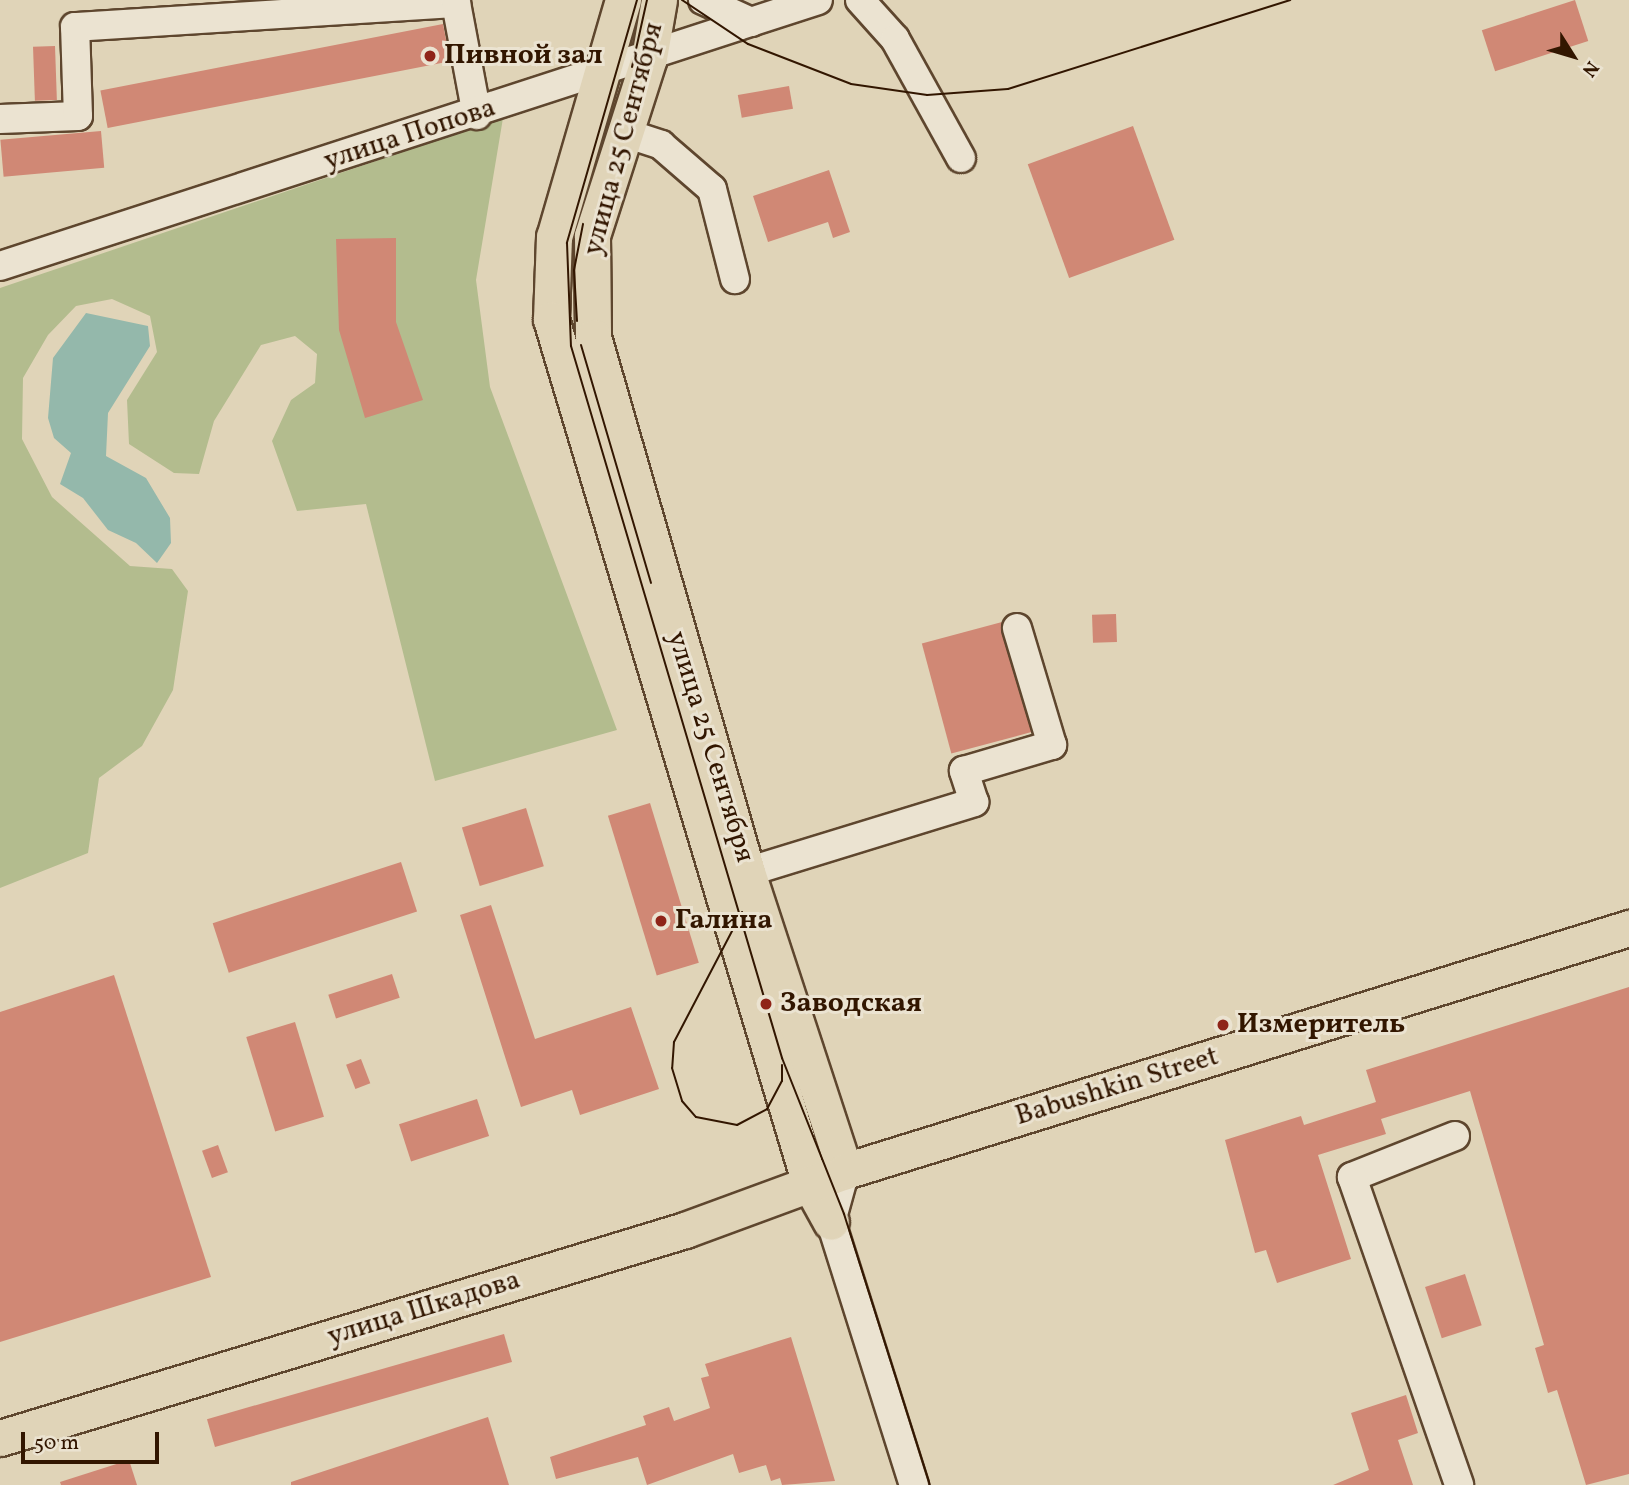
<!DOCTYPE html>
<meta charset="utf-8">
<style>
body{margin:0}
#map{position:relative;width:1629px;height:1485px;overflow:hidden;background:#e0d4b8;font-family:Vollkorn,serif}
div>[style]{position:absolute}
.green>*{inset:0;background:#b3bc8e}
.water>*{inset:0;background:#94b8ab}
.building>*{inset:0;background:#d08875;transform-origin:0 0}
.roads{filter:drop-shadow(2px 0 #5e462e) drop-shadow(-2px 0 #5e462e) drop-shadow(0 2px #5e462e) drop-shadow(0 -2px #5e462e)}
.minor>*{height:28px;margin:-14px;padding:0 14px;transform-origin:14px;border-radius:14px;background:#ebe3d1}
.major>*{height:35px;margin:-17.5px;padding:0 17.5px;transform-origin:17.5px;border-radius:17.5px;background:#e0d4b8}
.tram>*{height:2px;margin:-1px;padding:0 1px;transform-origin:1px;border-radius:1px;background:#321600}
.dots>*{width:19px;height:19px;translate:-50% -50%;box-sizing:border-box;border:4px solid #ebe3d1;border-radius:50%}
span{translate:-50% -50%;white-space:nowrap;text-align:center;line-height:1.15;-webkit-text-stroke:6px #ebe3d1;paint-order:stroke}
.poi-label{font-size:28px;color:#321600;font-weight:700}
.left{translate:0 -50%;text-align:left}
.street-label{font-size:28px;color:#321600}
.north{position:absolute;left:1538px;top:21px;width:70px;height:70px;-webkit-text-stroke:5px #ebe3d1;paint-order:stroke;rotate:127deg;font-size:19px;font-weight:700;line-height:28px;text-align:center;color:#321600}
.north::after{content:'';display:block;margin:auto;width:24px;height:32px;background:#321600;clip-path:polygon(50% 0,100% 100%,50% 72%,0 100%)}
.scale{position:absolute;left:21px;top:1432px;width:138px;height:32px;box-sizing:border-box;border:4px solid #321600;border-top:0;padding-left:9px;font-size:21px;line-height:24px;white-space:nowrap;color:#321600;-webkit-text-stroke:5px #ebe3d1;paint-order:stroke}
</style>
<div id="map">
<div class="green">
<div style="clip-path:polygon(503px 118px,476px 280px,490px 387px,617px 730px,435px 781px,366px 504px,297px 511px,272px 441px,291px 400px,315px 383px,317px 354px,295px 336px,261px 345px,214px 421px,199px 474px,174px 473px,129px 444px,127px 400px,157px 352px,150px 316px,112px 299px,76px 306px,48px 335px,23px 378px,22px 439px,52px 497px,130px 566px,172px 569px,188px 591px,173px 690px,142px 746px,99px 778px,88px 853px,0 888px,0 288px)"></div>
</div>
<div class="water">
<div style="clip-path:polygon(86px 313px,148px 326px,150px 346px,108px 413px,106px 456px,146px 478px,170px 518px,171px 543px,157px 563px,136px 543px,108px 530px,83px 498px,60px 484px,71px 453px,54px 438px,48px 418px,53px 358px)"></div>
</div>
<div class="building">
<div style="left:1575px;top:0;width:43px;height:98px;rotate:72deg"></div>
<div style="left:443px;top:24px;width:38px;height:349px;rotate:79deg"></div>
<div style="left:55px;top:46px;width:54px;height:22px;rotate:88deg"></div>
<div style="left:789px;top:86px;width:23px;height:52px;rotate:80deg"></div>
<div style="left:1133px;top:126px;width:121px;height:112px;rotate:70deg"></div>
<div style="left:101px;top:131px;width:37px;height:101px;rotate:85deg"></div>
<div style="clip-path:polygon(829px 170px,850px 232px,833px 238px,828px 222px,768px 242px,753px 196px)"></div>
<div style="clip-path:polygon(396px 238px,396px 322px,423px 400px,365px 418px,339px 330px,336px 239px)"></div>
<div style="left:1116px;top:614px;width:28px;height:24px;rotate:88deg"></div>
<div style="left:1002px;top:622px;width:114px;height:83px;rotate:75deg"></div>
<div style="left:650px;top:803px;width:167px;height:44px;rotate:73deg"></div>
<div style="left:526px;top:808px;width:61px;height:67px;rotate:73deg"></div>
<div style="left:401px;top:862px;width:52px;height:198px;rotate:72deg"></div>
<div style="clip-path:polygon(491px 905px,535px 1039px,631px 1007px,659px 1089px,580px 1115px,572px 1090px,521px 1107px,460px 915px)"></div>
<div style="left:392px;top:974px;width:25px;height:67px;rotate:72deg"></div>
<div style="clip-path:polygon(114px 975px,211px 1277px,0 1342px,0 1012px)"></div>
<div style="clip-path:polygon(1629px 987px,1629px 1474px,1586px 1485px,1557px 1390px,1548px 1393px,1535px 1348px,1544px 1345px,1470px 1091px,1381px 1119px,1386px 1134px,1318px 1155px,1351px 1259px,1277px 1283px,1266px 1250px,1255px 1253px,1225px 1140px,1301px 1116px,1304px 1125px,1376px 1102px,1366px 1070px)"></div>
<div style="left:295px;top:1022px;width:99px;height:51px;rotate:73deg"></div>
<div style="left:361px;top:1059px;width:26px;height:16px;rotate:69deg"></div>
<div style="left:477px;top:1099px;width:39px;height:82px;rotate:72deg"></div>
<div style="left:218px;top:1145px;width:29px;height:17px;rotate:70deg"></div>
<div style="left:1465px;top:1274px;width:54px;height:42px;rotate:72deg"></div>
<div style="left:504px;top:1334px;width:29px;height:309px;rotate:74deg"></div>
<div style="clip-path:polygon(791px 1337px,835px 1481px,782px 1485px,780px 1478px,771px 1481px,766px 1465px,739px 1473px,733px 1454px,647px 1485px,638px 1457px,556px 1479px,550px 1457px,646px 1425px,643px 1416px,669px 1407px,674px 1421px,710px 1408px,701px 1378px,709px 1376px,705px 1364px)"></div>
<div style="clip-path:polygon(1406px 1395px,1418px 1433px,1398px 1440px,1413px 1485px,1333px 1485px,1369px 1470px,1351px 1413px)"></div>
<div style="clip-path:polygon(488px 1417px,509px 1485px,291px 1485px,291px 1482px)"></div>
<div style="clip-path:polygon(129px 1460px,137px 1485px,61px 1485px,60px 1482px)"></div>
</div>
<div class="roads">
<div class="minor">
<div style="left:703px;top:0;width:53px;rotate:24.6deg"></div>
<div style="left:860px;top:0;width:52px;rotate:48.1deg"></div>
<div style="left:895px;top:39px;width:136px;rotate:61deg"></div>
<div style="left:0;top:119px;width:78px;rotate:-2.2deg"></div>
<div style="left:78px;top:116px;width:89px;rotate:-91.9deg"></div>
<div style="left:75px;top:27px;width:382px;rotate:-3.6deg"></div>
<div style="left:456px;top:3px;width:114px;rotate:79.4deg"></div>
<div style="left:625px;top:133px;width:38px;rotate:18deg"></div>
<div style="left:661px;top:145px;width:67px;rotate:40.8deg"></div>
<div style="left:712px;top:189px;width:93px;rotate:75.7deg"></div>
<div style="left:0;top:266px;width:860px;rotate:-18.01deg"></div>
<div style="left:747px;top:872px;width:238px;rotate:-17.1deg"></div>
<div style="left:974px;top:802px;width:33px;rotate:-108deg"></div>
<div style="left:964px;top:771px;width:92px;rotate:-16.5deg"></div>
<div style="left:1052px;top:745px;width:122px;rotate:-106.7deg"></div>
<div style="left:1455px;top:1136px;width:111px;rotate:158.3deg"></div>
<div style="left:1352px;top:1177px;width:326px;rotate:70.8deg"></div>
<div style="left:845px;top:1171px;width:53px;rotate:105.4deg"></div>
<div style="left:831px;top:1222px;width:276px;rotate:72.5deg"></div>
</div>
<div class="major">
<div style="left:623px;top:0;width:247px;rotate:106.2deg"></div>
<div style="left:554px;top:237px;width:82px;rotate:92.1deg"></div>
<div style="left:551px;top:319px;width:903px;rotate:73.33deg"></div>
<div style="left:810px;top:1184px;width:43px;rotate:61.1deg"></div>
<div style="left:659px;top:0;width:59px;rotate:99.8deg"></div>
<div style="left:649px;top:58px;width:187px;rotate:107.8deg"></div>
<div style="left:592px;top:236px;width:101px;rotate:89.4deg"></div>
<div style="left:593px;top:337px;width:557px;rotate:73.94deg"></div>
<div style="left:747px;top:872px;width:315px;rotate:71.9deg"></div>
<div style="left:0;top:1438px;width:716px;rotate:-16.89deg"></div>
<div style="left:685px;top:1230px;width:171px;rotate:-20.2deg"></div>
<div style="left:845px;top:1171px;width:821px;rotate:-17.22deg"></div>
</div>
</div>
<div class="tram">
<div style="left:637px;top:0;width:253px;rotate:106.1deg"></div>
<div style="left:567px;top:243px;width:103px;rotate:87.8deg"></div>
<div style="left:571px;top:346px;width:743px;rotate:73.49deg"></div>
<div style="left:782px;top:1058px;width:168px;rotate:68.3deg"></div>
<div style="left:844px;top:1214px;width:284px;rotate:72.4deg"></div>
<div style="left:682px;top:0;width:79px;rotate:33.7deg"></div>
<div style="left:748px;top:44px;width:110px;rotate:21.2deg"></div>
<div style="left:851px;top:84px;width:77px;rotate:8.2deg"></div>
<div style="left:927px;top:95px;width:81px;rotate:-4.2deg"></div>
<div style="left:1008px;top:89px;width:296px;rotate:-17.5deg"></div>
<div style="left:632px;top:67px;width:69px;rotate:-77.4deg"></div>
<div style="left:577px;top:321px;width:51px;rotate:-93.4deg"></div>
<div style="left:574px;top:270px;width:47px;rotate:-78.9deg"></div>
<div style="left:581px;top:345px;width:248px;rotate:73.6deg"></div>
<div style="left:742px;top:912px;width:147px;rotate:117.6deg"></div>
<div style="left:674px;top:1042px;width:26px;rotate:94deg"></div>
<div style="left:672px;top:1068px;width:34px;rotate:73deg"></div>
<div style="left:682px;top:1101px;width:21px;rotate:49deg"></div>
<div style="left:696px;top:1117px;width:42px;rotate:11deg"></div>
<div style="left:737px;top:1125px;width:34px;rotate:-28deg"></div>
<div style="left:767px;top:1109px;width:32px;rotate:-62deg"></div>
<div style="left:782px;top:1081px;width:16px;rotate:-90deg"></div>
</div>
<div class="dots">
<div style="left:430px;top:56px;background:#8f2418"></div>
<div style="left:661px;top:921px;background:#8f2418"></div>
<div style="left:766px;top:1004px;background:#8f2418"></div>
<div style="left:1223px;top:1025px;background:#8f2418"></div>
</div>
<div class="poi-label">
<span class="left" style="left:444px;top:56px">Пивной зал</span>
<span class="left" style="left:675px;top:921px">Галина</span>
<span class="left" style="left:780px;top:1004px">Заводская</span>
<span class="left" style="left:1237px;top:1025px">Измеритель</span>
</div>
<div class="street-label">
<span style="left:410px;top:135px;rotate:-18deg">улица Попова</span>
<span style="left:624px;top:139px;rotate:-75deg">улица 25 Сентября</span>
<span style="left:710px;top:747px;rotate:73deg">улица 25 Сентября</span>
<span style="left:1117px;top:1087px;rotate:-17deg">Babushkin Street</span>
<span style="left:424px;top:1309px;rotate:-17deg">улица Шкадова</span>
</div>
<div class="north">N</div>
<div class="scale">50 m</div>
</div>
